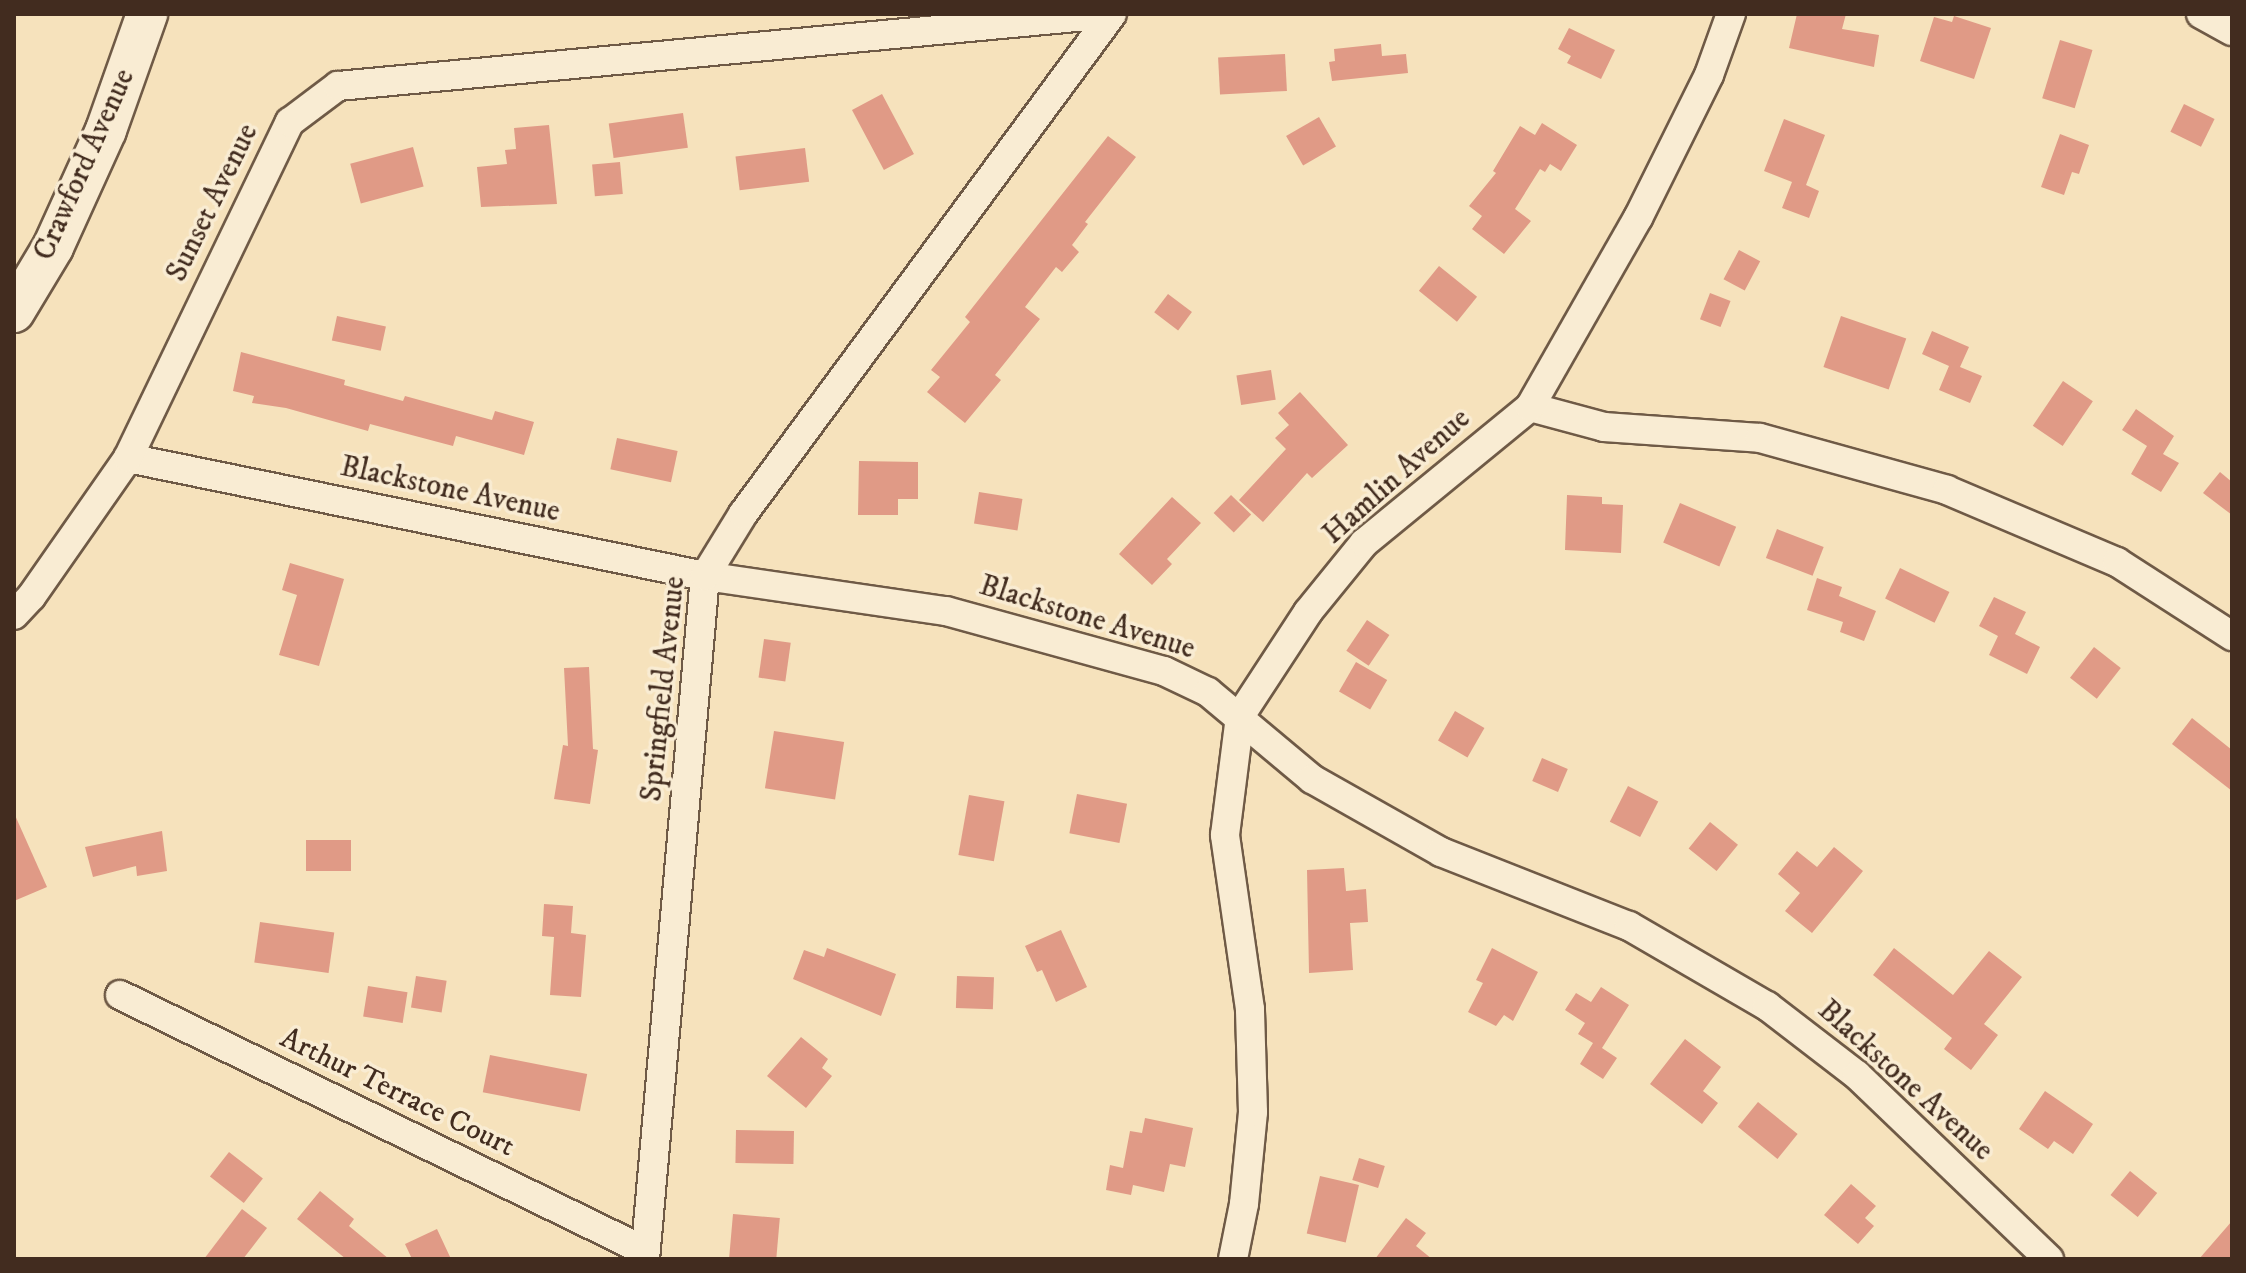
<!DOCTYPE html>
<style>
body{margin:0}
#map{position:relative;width:2246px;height:1273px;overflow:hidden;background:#f6e2bc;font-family:"IM FELL DW Pica",serif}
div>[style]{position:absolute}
.building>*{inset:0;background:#e09a86;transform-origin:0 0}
.roads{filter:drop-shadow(2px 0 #6f5a46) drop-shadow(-2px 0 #6f5a46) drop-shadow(0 2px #6f5a46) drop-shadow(0 -2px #6f5a46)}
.street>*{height:28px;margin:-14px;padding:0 14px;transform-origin:14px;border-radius:14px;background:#f9ecd3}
.secondary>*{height:40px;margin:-20px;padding:0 20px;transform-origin:20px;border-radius:20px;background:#f9ecd3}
span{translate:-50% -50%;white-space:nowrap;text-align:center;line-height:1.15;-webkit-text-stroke:7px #f9ecd3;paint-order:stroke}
.street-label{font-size:30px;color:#422c1f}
.frame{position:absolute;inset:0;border:16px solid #422c1f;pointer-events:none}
</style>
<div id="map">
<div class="building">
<div style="clip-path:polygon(1797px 14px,1846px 14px,1842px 29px,1879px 35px,1874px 67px,1789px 48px)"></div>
<div style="clip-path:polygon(1954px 16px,1991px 28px,1974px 79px,1920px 61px,1934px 17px,1952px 22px)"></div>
<div style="clip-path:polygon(1569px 28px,1615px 50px,1601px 79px,1567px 63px,1571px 56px,1558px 49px)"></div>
<div style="left:2060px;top:40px;width:34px;height:61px;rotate:17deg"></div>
<div style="clip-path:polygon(1381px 44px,1382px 56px,1406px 54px,1408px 73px,1332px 81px,1329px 62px,1335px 61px,1334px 49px)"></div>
<div style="left:1285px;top:54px;width:37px;height:67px;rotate:87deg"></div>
<div style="left:882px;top:94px;width:68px;height:34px;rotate:62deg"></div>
<div style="left:2184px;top:104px;width:34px;height:31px;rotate:26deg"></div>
<div style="left:683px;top:113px;width:35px;height:75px;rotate:82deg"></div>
<div style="left:1319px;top:117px;width:34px;height:38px;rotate:60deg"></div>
<div style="clip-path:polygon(1784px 119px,1825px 135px,1806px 185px,1819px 191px,1809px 218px,1782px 208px,1792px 182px,1764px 171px)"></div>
<div style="clip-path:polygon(1542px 123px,1577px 145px,1561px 171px,1550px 164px,1545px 172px,1540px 169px,1515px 209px,1531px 221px,1504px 254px,1472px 229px,1482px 216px,1469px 206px,1496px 173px,1493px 171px,1520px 126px,1535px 135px)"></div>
<div style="clip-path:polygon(549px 125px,557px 204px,481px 207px,477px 167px,507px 164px,505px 150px,516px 149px,514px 128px)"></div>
<div style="clip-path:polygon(2060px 134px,2089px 145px,2079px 174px,2072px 172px,2064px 195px,2041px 187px)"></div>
<div style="clip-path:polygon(1108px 136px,1136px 157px,1085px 222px,1088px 224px,1072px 245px,1079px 252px,1062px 272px,1056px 267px,1025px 307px,1040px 319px,995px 375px,1001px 380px,965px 423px,927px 392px,940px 377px,931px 370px,970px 322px,965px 317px)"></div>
<div style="left:413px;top:147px;width:41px;height:65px;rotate:75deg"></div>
<div style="left:805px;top:148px;width:34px;height:70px;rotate:83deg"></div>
<div style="left:620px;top:162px;width:32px;height:28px;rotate:85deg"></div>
<div style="left:1739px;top:250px;width:24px;height:33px;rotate:28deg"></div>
<div style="left:1439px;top:266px;width:49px;height:32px;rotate:39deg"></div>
<div style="left:1710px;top:293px;width:22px;height:28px;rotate:21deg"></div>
<div style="left:1168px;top:294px;width:30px;height:23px;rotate:37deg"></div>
<div style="left:337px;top:316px;width:50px;height:25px;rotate:12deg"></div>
<div style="left:1841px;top:316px;width:69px;height:54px;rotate:19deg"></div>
<div style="clip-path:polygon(1932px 331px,1969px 347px,1960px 367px,1982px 376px,1970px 403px,1939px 390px,1949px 366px,1922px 354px)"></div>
<div style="clip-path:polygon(241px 352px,345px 380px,344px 385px,403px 401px,405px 396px,492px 420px,495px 411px,534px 422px,524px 455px,456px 436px,453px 446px,370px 424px,368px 431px,286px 408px,252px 403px,254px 396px,233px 391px)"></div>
<div style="left:1271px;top:370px;width:30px;height:35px;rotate:81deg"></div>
<div style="left:2063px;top:381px;width:36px;height:54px;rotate:34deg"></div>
<div style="clip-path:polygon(1300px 392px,1348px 445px,1312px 478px,1307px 473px,1263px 522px,1239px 500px,1286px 449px,1275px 438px,1289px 425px,1278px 413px)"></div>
<div style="clip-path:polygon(2136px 409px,2174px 436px,2163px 454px,2179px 463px,2161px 492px,2131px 474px,2147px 446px,2122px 430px)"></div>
<div style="left:617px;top:438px;width:62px;height:32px;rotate:12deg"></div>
<div style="clip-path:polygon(859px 461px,918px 462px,918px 499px,898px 499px,898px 515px,858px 515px)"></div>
<div style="clip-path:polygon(2220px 472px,2232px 482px,2232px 515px,2203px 493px)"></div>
<div style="left:979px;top:492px;width:44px;height:32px;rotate:9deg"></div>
<div style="left:1231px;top:495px;width:28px;height:25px;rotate:44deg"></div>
<div style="clip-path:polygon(1567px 495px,1602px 497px,1602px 504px,1623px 505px,1621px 553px,1565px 550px)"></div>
<div style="clip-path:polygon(1172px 497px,1201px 523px,1167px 559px,1172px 564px,1152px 585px,1119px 554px)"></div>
<div style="left:1680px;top:503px;width:61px;height:43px;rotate:23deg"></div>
<div style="left:1777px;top:529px;width:50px;height:31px;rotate:21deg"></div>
<div style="clip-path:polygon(290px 563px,344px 579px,319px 666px,279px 655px,297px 595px,282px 590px)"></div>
<div style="left:1900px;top:568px;width:55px;height:34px;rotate:26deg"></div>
<div style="clip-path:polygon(1817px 578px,1842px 587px,1839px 596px,1876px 611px,1864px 641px,1840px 632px,1843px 622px,1807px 610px)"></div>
<div style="clip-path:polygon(1994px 597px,2026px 612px,2015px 634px,2040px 647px,2027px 674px,1989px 655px,1998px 636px,1979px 626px)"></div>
<div style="left:1367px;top:620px;width:27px;height:37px;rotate:34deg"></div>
<div style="left:764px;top:639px;width:27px;height:39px;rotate:8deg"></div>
<div style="left:2094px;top:647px;width:34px;height:39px;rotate:38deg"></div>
<div style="left:1356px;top:662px;width:36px;height:34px;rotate:30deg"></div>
<div style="clip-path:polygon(589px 667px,593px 749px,598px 750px,590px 804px,554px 799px,563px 745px,568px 746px,564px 668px)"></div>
<div style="left:1455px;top:711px;width:34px;height:34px;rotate:30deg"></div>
<div style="clip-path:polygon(2192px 718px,2232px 750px,2232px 791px,2172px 744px)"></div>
<div style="left:774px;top:731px;width:71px;height:58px;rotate:9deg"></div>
<div style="left:1542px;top:758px;width:28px;height:25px;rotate:23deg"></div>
<div style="left:1628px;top:786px;width:34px;height:40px;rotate:27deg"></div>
<div style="left:1077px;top:794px;width:51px;height:40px;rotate:11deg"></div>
<div style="left:969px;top:795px;width:36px;height:61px;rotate:10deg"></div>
<div style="clip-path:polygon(14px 813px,47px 887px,14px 901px)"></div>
<div style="left:1710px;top:822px;width:36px;height:34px;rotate:39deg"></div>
<div style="clip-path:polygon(162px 831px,167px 871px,137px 876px,136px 866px,93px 877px,85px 847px)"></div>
<div style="left:306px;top:840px;width:45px;height:31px"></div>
<div style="clip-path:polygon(1834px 847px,1863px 871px,1812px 933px,1785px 911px,1800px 893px,1778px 874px,1797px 851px,1817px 867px)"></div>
<div style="clip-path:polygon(1344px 868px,1346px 891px,1366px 889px,1368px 922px,1350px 923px,1353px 970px,1309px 973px,1307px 870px)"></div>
<div style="clip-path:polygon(544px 904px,573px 906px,571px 933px,586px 935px,581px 997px,550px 995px,554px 937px,542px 936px)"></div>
<div style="left:260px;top:922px;width:75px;height:41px;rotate:8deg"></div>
<div style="clip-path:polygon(1061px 930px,1087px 987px,1056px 1002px,1042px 970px,1037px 972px,1025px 946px)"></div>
<div style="clip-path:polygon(827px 948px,896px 974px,881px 1016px,793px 979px,804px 950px,824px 957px)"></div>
<div style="clip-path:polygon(1492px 948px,1538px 972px,1513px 1021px,1504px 1015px,1496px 1026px,1468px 1012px,1483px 983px,1476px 980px)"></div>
<div style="clip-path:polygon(1894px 948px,1953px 995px,1989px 951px,2022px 977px,1984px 1024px,1998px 1035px,1971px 1070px,1944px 1049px,1952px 1038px,1873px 975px)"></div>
<div style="left:416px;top:976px;width:31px;height:32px;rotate:9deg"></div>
<div style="left:957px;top:976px;width:37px;height:32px;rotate:2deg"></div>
<div style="left:368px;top:986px;width:40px;height:31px;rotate:9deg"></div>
<div style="clip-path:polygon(1601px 987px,1629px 1005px,1602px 1048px,1617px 1058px,1603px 1079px,1580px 1064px,1593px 1043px,1578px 1034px,1585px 1023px,1565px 1010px,1576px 993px,1591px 1002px)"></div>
<div style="clip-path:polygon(801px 1037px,828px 1059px,822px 1068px,832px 1076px,806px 1108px,767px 1076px)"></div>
<div style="clip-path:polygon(1685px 1039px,1721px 1067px,1703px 1091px,1718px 1103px,1702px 1124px,1650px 1084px)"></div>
<div style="left:490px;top:1055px;width:99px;height:38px;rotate:11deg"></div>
<div style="clip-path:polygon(2045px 1091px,2093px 1124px,2073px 1154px,2054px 1141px,2048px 1149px,2019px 1129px)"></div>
<div style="left:1758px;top:1102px;width:51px;height:32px;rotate:39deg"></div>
<div style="clip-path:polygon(1145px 1118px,1193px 1128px,1185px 1167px,1170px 1164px,1164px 1192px,1133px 1185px,1131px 1195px,1106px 1190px,1110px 1165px,1123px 1168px,1130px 1131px,1142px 1133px)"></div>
<div style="left:736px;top:1130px;width:58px;height:33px;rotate:1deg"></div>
<div style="left:229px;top:1152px;width:43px;height:31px;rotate:38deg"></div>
<div style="left:1359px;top:1158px;width:27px;height:23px;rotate:17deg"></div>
<div style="left:2130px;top:1171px;width:35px;height:31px;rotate:39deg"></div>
<div style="left:1320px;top:1176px;width:40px;height:59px;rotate:13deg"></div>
<div style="clip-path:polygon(1851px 1184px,1876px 1206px,1865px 1218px,1874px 1226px,1858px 1244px,1824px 1215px)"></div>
<div style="clip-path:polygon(320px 1191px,354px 1219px,349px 1226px,389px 1259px,346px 1259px,297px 1219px)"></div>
<div style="clip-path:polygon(242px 1209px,267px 1228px,243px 1259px,204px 1259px)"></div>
<div style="left:733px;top:1214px;width:47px;height:45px;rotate:5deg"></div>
<div style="clip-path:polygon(1406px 1218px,1426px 1233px,1416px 1246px,1432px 1259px,1375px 1259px)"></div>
<div style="clip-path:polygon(2232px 1221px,2232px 1259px,2199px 1259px)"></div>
<div style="clip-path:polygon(437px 1229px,451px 1259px,412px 1259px,405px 1244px)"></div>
</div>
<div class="roads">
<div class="street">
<div style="left:2201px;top:14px;width:35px;rotate:29deg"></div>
<div style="left:1530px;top:407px;width:77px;rotate:15.1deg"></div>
<div style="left:1604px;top:427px;width:156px;rotate:4deg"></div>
<div style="left:1760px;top:438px;width:194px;rotate:15.5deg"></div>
<div style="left:1947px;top:490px;width:185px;rotate:23deg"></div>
<div style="left:2117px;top:562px;width:137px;rotate:32.8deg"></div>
<div style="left:128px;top:458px;width:589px;rotate:11.56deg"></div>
<div style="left:705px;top:576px;width:244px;rotate:8.3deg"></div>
<div style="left:946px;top:611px;width:226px;rotate:15.4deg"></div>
<div style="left:1164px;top:671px;width:49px;rotate:25.5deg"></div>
<div style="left:1208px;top:692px;width:136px;rotate:39.9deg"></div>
<div style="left:1312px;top:779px;width:148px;rotate:29.5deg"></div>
<div style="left:1441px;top:852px;width:202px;rotate:21.5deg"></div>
<div style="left:1629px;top:926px;width:160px;rotate:30.1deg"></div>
<div style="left:1767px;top:1006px;width:113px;rotate:37.5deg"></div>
<div style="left:1857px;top:1075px;width:266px;rotate:43.8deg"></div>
<div style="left:14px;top:615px;width:25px;rotate:-47deg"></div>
<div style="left:31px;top:597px;width:169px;rotate:-55.1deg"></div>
<div style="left:128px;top:458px;width:373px;rotate:-64.3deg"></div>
<div style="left:290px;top:122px;width:60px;rotate:-36.9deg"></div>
<div style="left:338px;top:86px;width:774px;rotate:-5.34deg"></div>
<div style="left:120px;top:995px;width:584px;rotate:25.99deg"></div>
<div style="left:645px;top:1259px;width:686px;rotate:-84.98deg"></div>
<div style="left:705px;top:576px;width:73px;rotate:-58.5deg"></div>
<div style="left:743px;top:514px;width:621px;rotate:-53.57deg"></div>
<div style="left:1233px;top:1259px;width:56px;rotate:-78.7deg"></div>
<div style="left:1244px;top:1204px;width:92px;rotate:-84.4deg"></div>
<div style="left:1253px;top:1112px;width:103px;rotate:-91.7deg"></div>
<div style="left:1250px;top:1009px;width:176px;rotate:-98.2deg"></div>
<div style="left:1225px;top:835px;width:120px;rotate:-82.8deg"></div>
<div style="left:1240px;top:716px;width:124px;rotate:-56.8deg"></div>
<div style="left:1308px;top:612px;width:89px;rotate:-50.9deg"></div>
<div style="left:1364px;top:543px;width:215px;rotate:-39.3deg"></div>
<div style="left:1530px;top:407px;width:218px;rotate:-60.3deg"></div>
<div style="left:1638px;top:218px;width:160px;rotate:-63.6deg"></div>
<div style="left:1709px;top:75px;width:65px;rotate:-70.2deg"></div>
</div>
<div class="secondary">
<div style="left:14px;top:312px;width:76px;rotate:-59deg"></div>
<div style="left:53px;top:247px;width:128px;rotate:-65.6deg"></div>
<div style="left:106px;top:130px;width:123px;rotate:-70.5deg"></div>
</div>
</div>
<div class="street-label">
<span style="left:85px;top:165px;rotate:-66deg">Crawford Avenue</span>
<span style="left:213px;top:203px;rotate:-64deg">Sunset Avenue</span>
<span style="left:1397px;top:477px;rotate:-42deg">Hamlin Avenue</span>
<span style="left:450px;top:490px;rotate:12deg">Blackstone Avenue</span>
<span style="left:1087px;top:618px;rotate:17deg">Blackstone Avenue</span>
<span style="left:664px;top:689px;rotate:-84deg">Springfield Avenue</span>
<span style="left:1905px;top:1081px;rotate:42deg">Blackstone Avenue</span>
<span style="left:397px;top:1093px;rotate:26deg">Arthur Terrace Court</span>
</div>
<div class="frame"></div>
</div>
